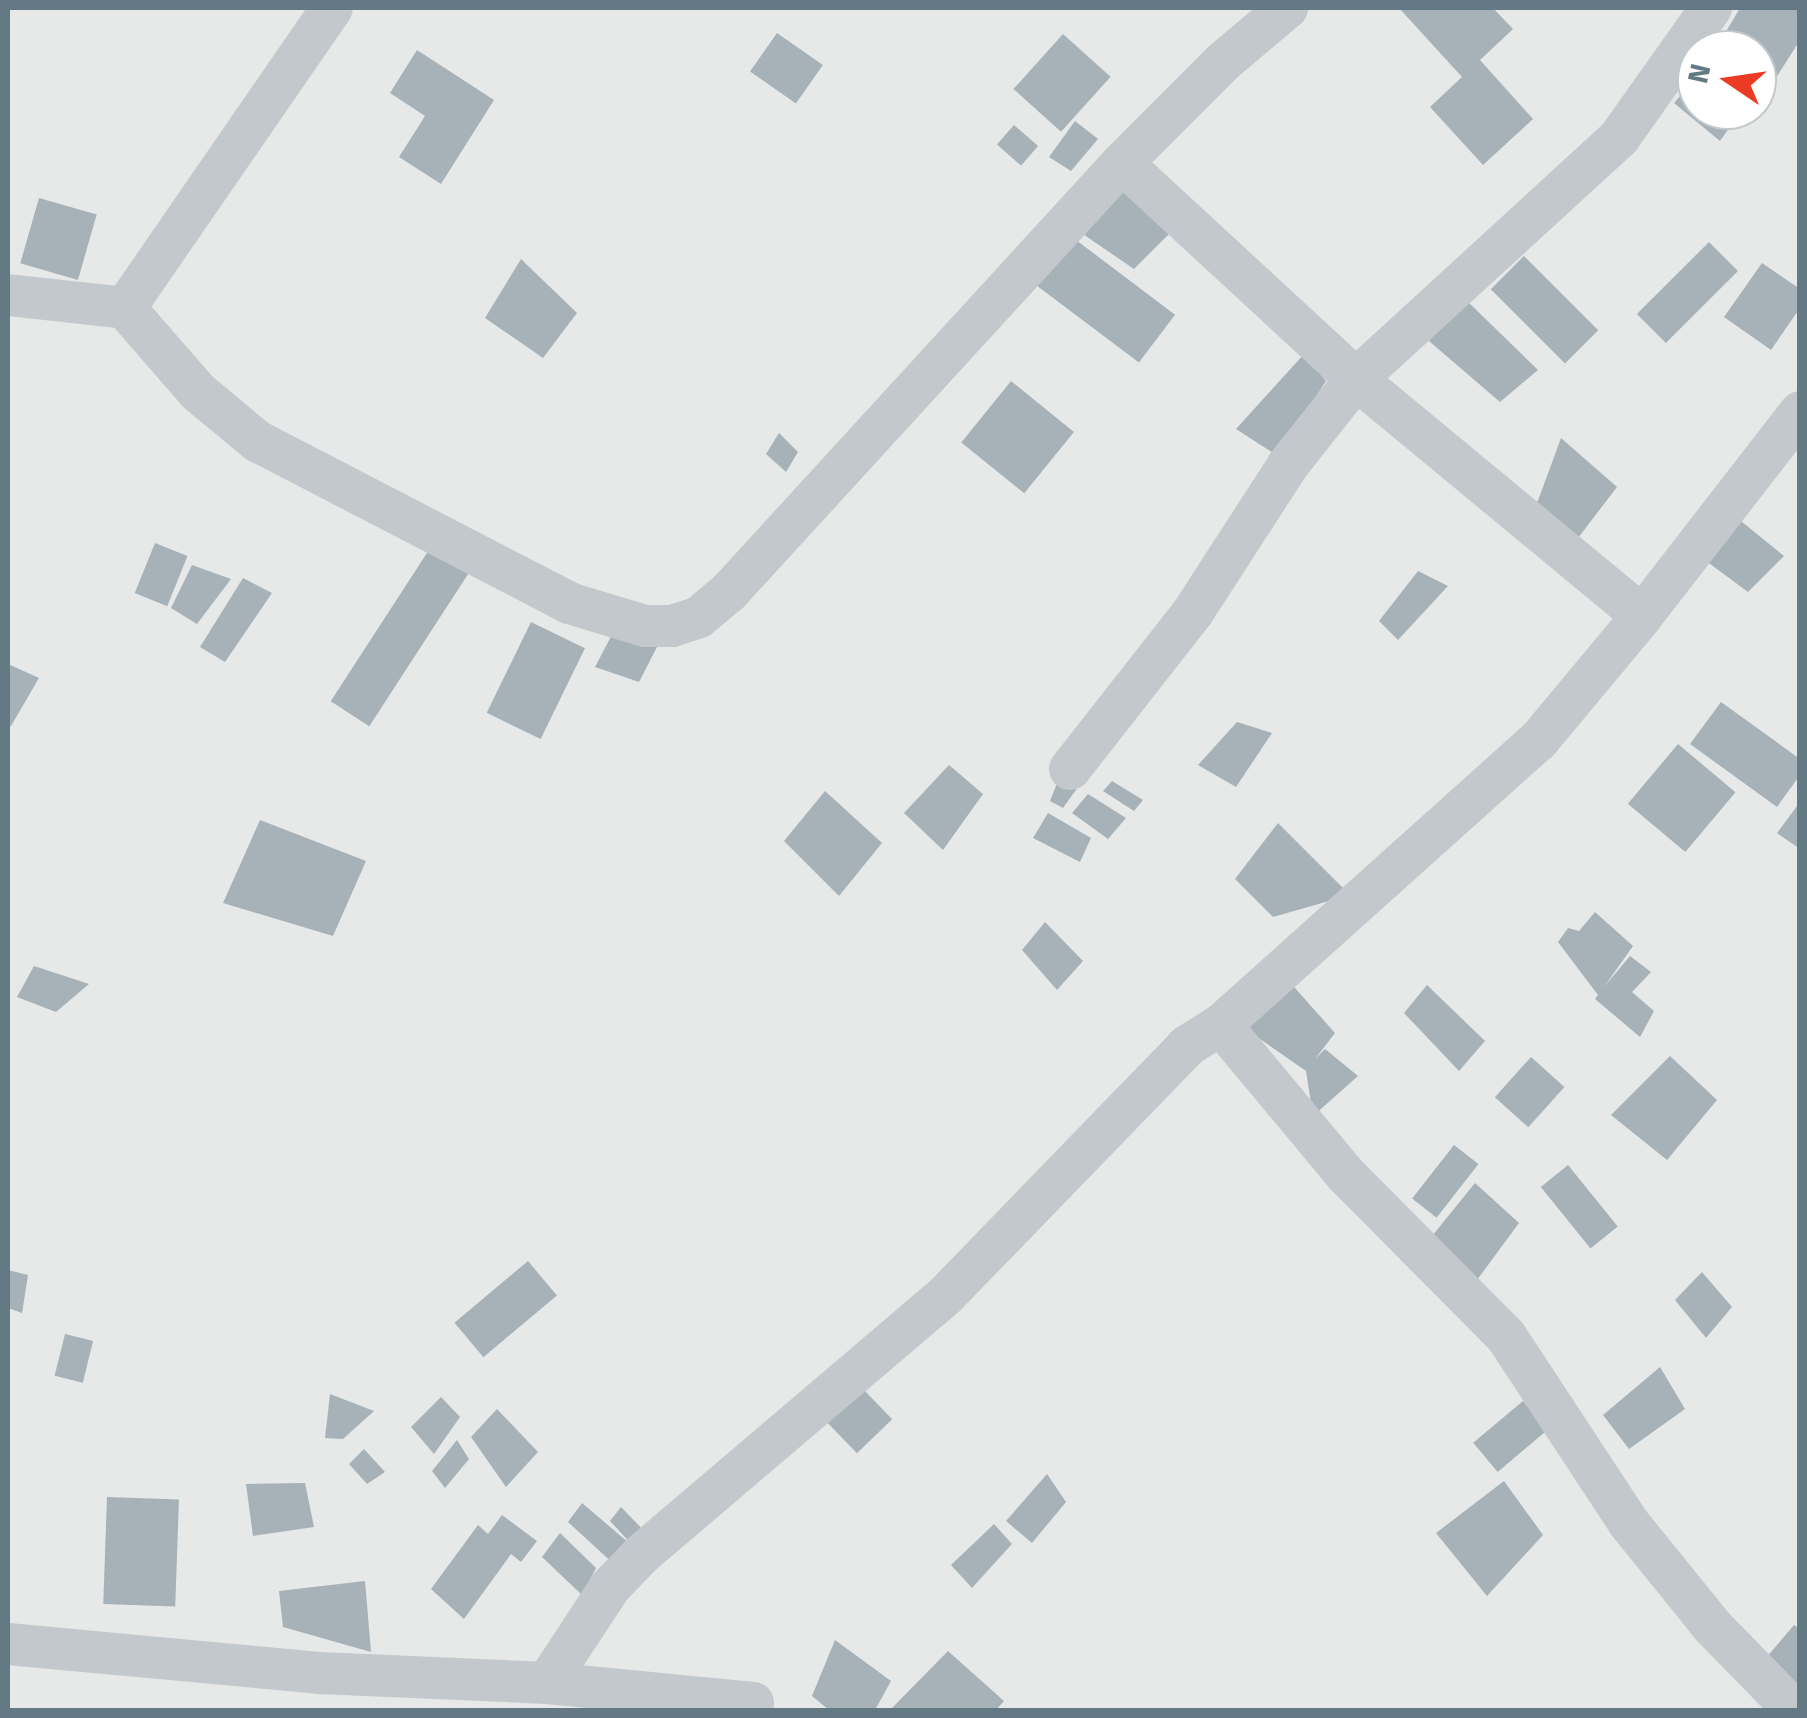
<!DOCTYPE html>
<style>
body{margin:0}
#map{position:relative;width:1807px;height:1718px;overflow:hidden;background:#f9f9f7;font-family:"Fira Sans",sans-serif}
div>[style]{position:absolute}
.built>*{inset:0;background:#e7e9e8}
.building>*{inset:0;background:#a6b2b7;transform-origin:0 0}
.minor>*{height:42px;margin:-21px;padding:0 21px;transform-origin:21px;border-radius:21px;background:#c2c8cb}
span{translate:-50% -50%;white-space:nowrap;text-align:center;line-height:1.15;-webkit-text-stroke:10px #fff;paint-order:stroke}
.frame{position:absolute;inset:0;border:10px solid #637983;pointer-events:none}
.north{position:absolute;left:1677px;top:30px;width:100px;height:100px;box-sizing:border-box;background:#fff;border:2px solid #c1c9cd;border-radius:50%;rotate:283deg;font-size:28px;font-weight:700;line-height:40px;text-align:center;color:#637983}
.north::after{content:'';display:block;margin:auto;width:35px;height:45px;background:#ec3a24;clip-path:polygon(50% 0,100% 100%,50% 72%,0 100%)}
</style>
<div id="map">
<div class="built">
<div style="clip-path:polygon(evenodd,8px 8px,1799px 8px,1799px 1710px,8px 1710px,8px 8px,1697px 50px,1757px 50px,1757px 110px,1697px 110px,1697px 50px)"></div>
</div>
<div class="building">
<div style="clip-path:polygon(1399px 8px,1493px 8px,1513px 29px,1480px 60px,1533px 119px,1483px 165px,1430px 107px,1462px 77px)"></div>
<div style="clip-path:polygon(1740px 8px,1800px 8px,1800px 40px,1769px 89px,1757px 80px,1757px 50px,1715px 50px)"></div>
<div style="left:777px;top:33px;width:56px;height:47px;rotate:35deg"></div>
<div style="left:1063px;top:34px;width:64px;height:74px;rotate:42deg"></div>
<div style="clip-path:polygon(417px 50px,494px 100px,441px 184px,399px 157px,425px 116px,390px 93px)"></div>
<div style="clip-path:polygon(1697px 77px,1697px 110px,1742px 110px,1720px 141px,1674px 103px)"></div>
<div style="clip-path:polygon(1075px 121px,1098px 139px,1071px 171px,1049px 157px)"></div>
<div style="left:1014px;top:125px;width:32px;height:26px;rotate:41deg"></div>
<div style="clip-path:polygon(1125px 182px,1174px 229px,1134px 269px,1077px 230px)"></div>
<div style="left:39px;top:198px;width:60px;height:68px;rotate:16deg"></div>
<div style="left:1072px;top:237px;width:129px;height:60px;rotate:37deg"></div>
<div style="left:1709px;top:242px;width:41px;height:102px;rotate:45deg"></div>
<div style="left:1524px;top:256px;width:105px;height:47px;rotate:45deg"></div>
<div style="clip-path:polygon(521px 259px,577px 313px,543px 358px,485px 318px)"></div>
<div style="clip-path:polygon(1762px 263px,1800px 289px,1800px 308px,1771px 350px,1724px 317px)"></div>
<div style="clip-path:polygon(1464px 298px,1538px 370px,1500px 402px,1429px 341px)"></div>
<div style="clip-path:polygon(1304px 354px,1326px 381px,1278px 456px,1236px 429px)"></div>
<div style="left:1011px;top:381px;width:81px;height:79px;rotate:39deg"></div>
<div style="clip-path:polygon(779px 433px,798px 452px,786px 472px,766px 454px)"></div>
<div style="clip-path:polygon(1561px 438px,1617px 487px,1578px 538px,1536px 506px)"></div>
<div style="clip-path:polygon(1736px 517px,1784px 556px,1748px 592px,1698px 555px)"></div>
<div style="left:438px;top:536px;width:46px;height:197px;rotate:33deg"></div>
<div style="left:155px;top:543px;width:35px;height:54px;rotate:22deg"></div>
<div style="clip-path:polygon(192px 565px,231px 579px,197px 624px,171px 608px)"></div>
<div style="clip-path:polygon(1418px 571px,1448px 586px,1398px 640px,1379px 621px)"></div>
<div style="clip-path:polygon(243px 578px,272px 593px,225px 662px,200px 647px)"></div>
<div style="left:531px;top:622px;width:60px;height:101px;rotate:26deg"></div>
<div style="clip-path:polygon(616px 627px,658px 645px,639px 682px,595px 667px)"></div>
<div style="clip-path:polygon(8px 664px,39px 678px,11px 726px,8px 725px)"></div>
<div style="clip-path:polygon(1721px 702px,1800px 759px,1800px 775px,1777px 807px,1690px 744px)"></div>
<div style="clip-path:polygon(1237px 722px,1272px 733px,1236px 787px,1198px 765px)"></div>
<div style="left:1678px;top:744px;width:75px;height:78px;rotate:40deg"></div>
<div style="clip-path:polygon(949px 765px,983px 794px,943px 850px,904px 813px)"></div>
<div style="clip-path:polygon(1058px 781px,1078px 787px,1063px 808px,1050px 801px)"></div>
<div style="clip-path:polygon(1112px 781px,1143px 800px,1134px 811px,1103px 791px)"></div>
<div style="clip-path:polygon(825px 791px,882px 843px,839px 896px,784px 841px)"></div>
<div style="clip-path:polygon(1088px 794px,1126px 818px,1108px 839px,1072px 813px)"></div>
<div style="clip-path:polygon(1800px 802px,1800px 849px,1777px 833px)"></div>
<div style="clip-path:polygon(1048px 813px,1091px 838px,1080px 862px,1033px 838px)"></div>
<div style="clip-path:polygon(260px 820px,366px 861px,333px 936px,223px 903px)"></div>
<div style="clip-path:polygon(1278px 823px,1350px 895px,1273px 917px,1235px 879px)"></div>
<div style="clip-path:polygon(1595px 912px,1633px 946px,1604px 987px,1630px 956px,1651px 972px,1632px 992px,1654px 1011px,1640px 1037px,1595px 999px,1598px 995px,1558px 942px,1568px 928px,1579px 931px)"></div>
<div style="clip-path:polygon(1045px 922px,1083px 961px,1057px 990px,1022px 950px)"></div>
<div style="clip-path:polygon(34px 966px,89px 984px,56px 1012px,17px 997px)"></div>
<div style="clip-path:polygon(1287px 979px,1335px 1033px,1315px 1059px,1325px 1049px,1358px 1076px,1313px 1116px,1306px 1071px,1247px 1030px)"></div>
<div style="clip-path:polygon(1427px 985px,1485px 1041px,1459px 1071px,1404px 1013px)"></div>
<div style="clip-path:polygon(1670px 1056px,1717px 1100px,1667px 1160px,1611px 1115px)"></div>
<div style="left:1531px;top:1057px;width:45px;height:54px;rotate:42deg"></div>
<div style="left:1454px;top:1145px;width:31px;height:68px;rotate:38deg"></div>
<div style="left:1568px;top:1165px;width:79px;height:35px;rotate:51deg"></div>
<div style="clip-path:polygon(1475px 1183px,1519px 1223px,1477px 1280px,1432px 1236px)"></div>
<div style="left:528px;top:1261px;width:45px;height:96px;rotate:50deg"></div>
<div style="clip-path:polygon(8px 1270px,28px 1275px,22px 1313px,8px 1308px)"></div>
<div style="clip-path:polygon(1702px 1272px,1732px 1307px,1706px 1338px,1675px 1300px)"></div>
<div style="left:65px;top:1334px;width:29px;height:43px;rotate:14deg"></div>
<div style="clip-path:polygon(1660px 1367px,1685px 1409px,1629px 1449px,1603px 1415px)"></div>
<div style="left:863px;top:1389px;width:42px;height:49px;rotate:46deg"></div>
<div style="clip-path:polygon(330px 1394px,374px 1411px,343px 1439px,325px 1438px)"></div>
<div style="clip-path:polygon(441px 1397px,460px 1417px,434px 1454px,411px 1427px)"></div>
<div style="left:1523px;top:1401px;width:38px;height:65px;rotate:50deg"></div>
<div style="clip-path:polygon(497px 1409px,538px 1452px,506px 1487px,471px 1437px)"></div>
<div style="clip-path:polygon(457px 1440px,469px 1459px,445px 1488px,432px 1471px)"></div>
<div style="clip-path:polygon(364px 1449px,385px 1472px,367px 1484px,349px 1464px)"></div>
<div style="clip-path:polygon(1047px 1474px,1066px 1502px,1032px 1543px,1006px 1521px)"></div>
<div style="clip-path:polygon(1504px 1481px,1543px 1535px,1487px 1596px,1436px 1533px)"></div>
<div style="clip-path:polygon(305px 1483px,314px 1527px,253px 1536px,246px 1484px)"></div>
<div style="left:107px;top:1497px;width:72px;height:107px;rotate:2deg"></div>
<div style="clip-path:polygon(582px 1503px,636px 1549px,610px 1521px,621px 1507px,650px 1537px,617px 1567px,568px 1522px)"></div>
<div style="clip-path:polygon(502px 1515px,537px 1541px,521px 1562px,511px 1554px,464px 1619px,431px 1589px,478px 1525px,488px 1534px)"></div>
<div style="clip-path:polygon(994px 1524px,1012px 1544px,972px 1588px,951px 1565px)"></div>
<div style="clip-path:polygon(560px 1533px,596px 1568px,582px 1595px,542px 1557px)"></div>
<div style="clip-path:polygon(365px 1581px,371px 1652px,283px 1627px,279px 1591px)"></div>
<div style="clip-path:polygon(1794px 1625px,1800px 1629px,1800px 1684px,1792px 1693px,1760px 1665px)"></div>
<div style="clip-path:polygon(835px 1640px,891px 1681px,875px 1710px,829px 1710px,812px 1696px)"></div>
<div style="clip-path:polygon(948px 1651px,1004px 1701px,996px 1710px,890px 1710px)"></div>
</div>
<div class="minor">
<div style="left:1122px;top:163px;width:318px;rotate:42.7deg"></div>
<div style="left:1356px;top:379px;width:371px;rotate:39.6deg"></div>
<div style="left:8px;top:295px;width:118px;rotate:6.3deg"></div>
<div style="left:125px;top:308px;width:111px;rotate:49deg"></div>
<div style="left:198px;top:392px;width:77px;rotate:39.7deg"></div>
<div style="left:257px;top:441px;width:352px;rotate:27.4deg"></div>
<div style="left:569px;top:603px;width:79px;rotate:16.8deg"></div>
<div style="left:645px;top:626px;width:27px"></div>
<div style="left:672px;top:626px;width:28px;rotate:-18deg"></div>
<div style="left:699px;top:617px;width:38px;rotate:-40deg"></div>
<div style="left:728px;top:593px;width:583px;rotate:-47.5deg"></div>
<div style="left:1122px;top:163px;width:143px;rotate:-45deg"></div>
<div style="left:1223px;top:62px;width:84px;rotate:-40.2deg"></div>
<div style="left:125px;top:308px;width:364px;rotate:-55.4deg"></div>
<div style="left:1070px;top:769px;width:199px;rotate:-51.9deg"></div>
<div style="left:1193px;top:612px;width:175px;rotate:-57.1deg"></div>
<div style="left:1288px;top:465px;width:110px;rotate:-51.7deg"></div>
<div style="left:1356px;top:379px;width:357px;rotate:-42.5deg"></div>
<div style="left:1619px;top:138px;width:159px;rotate:-54.7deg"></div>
<div style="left:1221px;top:1025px;width:197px;rotate:50.2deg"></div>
<div style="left:1347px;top:1176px;width:226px;rotate:45.2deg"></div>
<div style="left:1506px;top:1336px;width:222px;rotate:56.7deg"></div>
<div style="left:1628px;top:1522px;width:135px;rotate:51deg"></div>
<div style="left:1713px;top:1627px;width:116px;rotate:45.7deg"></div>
<div style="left:8px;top:1644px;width:312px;rotate:5.3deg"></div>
<div style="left:319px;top:1673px;width:228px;rotate:2.5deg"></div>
<div style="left:547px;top:1683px;width:207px;rotate:5.5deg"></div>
<div style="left:547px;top:1683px;width:115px;rotate:-56.7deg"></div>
<div style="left:610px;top:1587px;width:47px;rotate:-45.9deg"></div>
<div style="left:643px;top:1553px;width:398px;rotate:-40.4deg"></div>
<div style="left:946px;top:1295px;width:347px;rotate:-45.9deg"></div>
<div style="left:1187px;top:1046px;width:40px;rotate:-32deg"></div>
<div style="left:1221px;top:1025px;width:426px;rotate:-41.9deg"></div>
<div style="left:1538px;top:741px;width:163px;rotate:-50.2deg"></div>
<div style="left:1642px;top:616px;width:258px;rotate:-52.2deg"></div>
</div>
<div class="frame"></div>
<div class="north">N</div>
</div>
